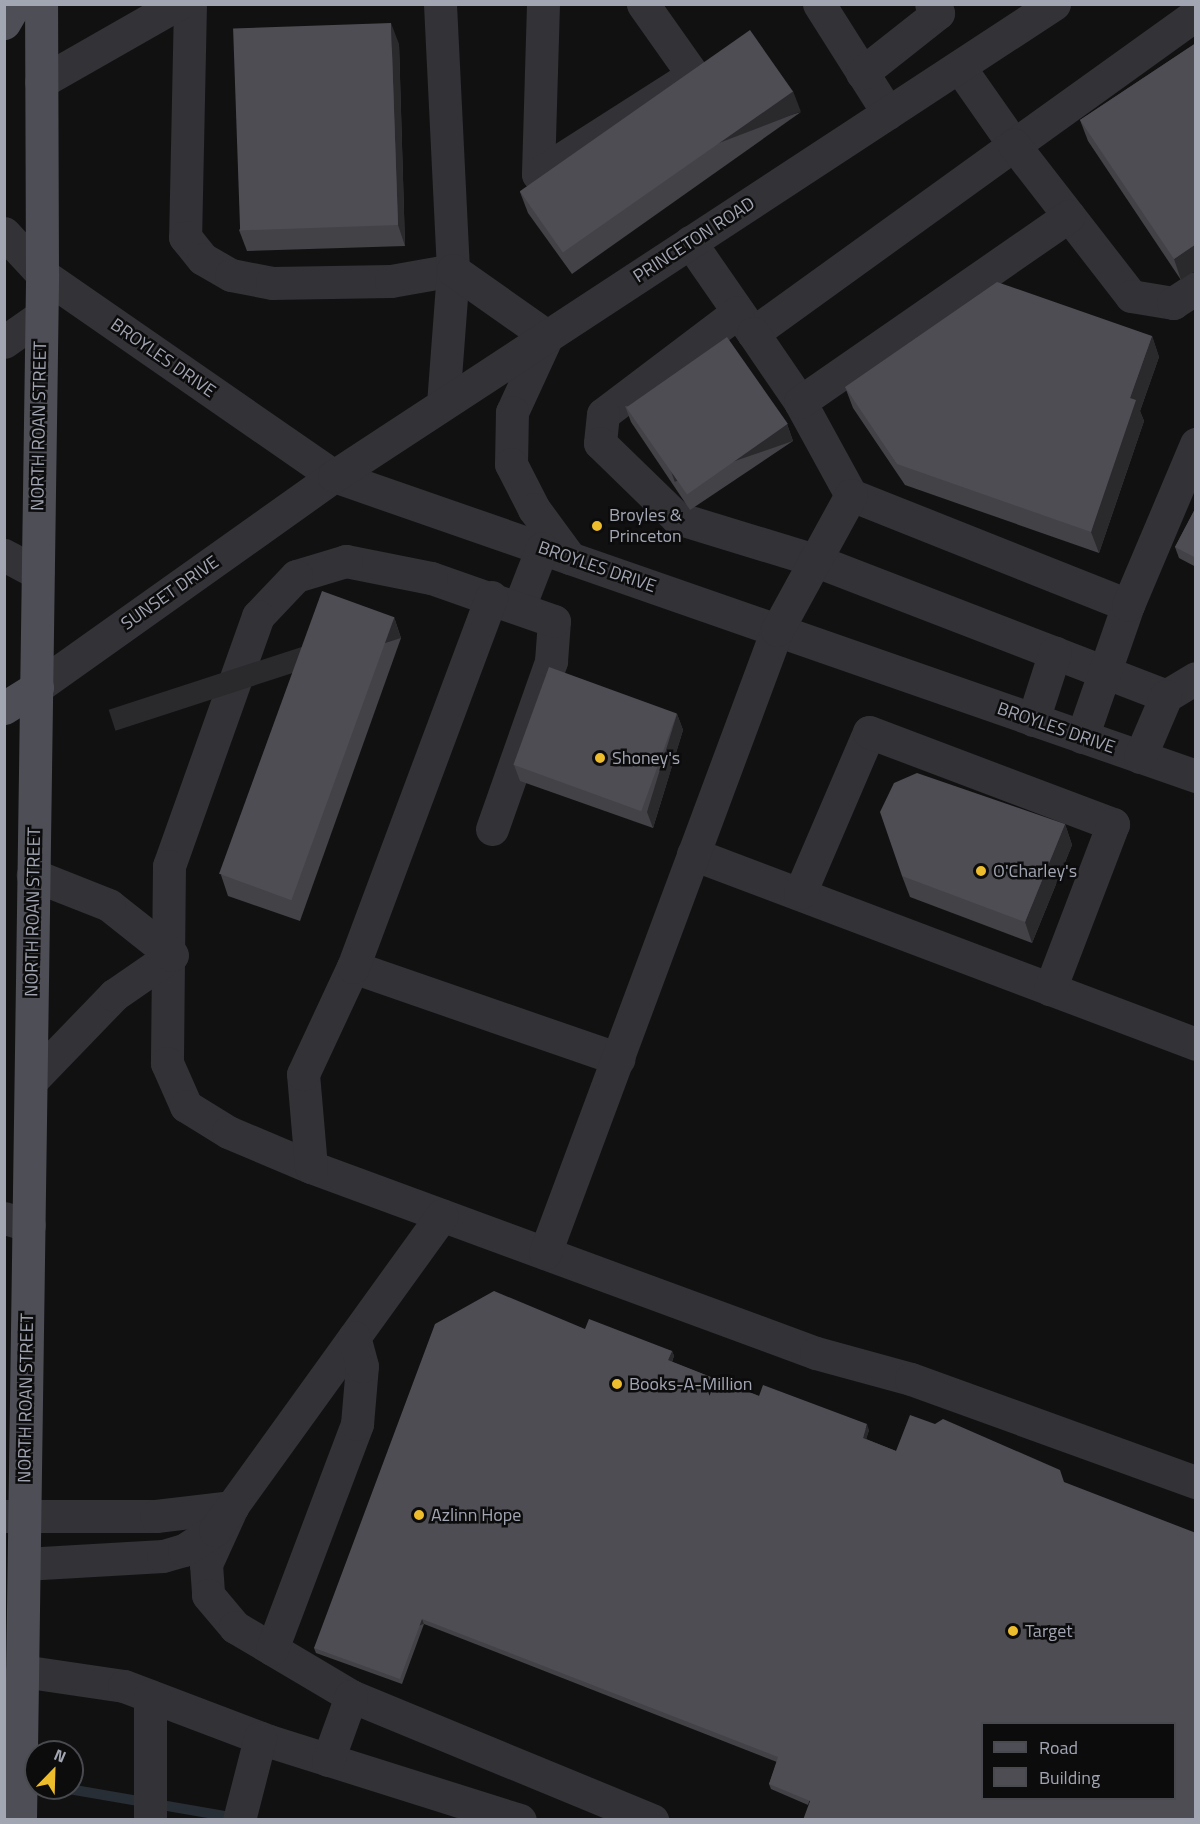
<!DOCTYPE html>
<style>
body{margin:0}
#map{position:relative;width:1200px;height:1824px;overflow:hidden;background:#111112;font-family:"Titillium Web",sans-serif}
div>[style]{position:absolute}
.stream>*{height:10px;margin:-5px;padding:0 5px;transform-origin:5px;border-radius:5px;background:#282e35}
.minor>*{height:33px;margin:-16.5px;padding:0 16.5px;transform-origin:16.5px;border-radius:16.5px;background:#323237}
.major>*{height:33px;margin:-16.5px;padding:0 16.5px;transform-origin:16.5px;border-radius:16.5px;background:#4e4f56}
.wall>*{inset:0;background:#424247}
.shaded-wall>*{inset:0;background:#2a2a2d;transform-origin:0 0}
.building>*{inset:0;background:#4d4d53;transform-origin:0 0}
.dots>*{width:16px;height:16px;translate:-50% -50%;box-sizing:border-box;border:3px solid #0c0c0d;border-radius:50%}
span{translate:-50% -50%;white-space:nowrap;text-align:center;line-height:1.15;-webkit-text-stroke:5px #0c0c0d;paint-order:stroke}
.street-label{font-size:18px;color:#a2a6b3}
.poi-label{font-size:18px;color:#a2a6b3}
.left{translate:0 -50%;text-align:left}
.frame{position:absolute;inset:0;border:6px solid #a2a6b3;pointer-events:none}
.legend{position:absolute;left:981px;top:1722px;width:195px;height:78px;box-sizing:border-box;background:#0c0c0d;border:2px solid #484a4f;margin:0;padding:8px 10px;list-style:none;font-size:18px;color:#a2a6b3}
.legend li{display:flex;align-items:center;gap:12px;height:30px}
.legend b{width:30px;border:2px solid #484a4f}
.north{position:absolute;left:24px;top:1740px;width:60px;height:60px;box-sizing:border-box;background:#0c0c0d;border:2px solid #484a4f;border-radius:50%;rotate:23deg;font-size:16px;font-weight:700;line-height:24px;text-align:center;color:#a2a6b3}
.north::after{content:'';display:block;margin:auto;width:21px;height:27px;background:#eebd2d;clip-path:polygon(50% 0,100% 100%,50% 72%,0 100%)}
</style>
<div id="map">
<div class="stream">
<div style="left:63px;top:1788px;width:177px;rotate:9.8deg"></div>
</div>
<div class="minor">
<div style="left:190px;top:4px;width:233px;rotate:91.2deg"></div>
<div style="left:185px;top:237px;width:28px;rotate:51deg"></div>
<div style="left:203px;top:259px;width:32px;rotate:30deg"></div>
<div style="left:231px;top:275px;width:42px;rotate:11deg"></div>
<div style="left:272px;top:283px;width:119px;rotate:-1deg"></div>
<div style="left:391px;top:281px;width:63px;rotate:-10.1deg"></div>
<div style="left:453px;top:270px;width:266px;rotate:-92.8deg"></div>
<div style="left:543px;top:4px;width:170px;rotate:91.7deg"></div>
<div style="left:538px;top:174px;width:184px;rotate:-32.6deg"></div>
<div style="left:693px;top:75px;width:87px;rotate:-125.2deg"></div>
<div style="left:819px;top:4px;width:129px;rotate:57.7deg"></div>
<div style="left:960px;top:68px;width:94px;rotate:55deg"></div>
<div style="left:1014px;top:145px;width:224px;rotate:-35.7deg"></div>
<div style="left:862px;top:73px;width:97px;rotate:-38.3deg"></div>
<div style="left:938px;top:13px;width:11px;rotate:-128deg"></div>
<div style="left:41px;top:82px;width:158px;rotate:-29.7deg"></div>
<div style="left:4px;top:233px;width:56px;rotate:47.2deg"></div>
<div style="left:42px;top:274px;width:355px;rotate:34.7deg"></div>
<div style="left:334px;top:476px;width:913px;rotate:19.19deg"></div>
<div style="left:690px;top:242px;width:111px;rotate:55.3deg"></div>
<div style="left:753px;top:333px;width:322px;rotate:-35.8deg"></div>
<div style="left:1014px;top:145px;width:191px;rotate:52.2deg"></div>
<div style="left:1131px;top:296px;width:43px;rotate:9.5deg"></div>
<div style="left:1173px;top:303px;width:27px;rotate:-33deg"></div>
<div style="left:738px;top:312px;width:169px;rotate:142.9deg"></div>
<div style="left:603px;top:414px;width:29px;rotate:96deg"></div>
<div style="left:600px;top:443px;width:107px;rotate:44.2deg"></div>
<div style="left:677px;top:518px;width:143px;rotate:17deg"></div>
<div style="left:814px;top:560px;width:377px;rotate:21.1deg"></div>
<div style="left:1166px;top:696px;width:35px;rotate:-31deg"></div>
<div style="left:753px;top:333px;width:83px;rotate:55.7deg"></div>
<div style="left:800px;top:402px;width:106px;rotate:61.3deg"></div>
<div style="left:851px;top:495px;width:298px;rotate:21.7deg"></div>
<div style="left:547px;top:336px;width:84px;rotate:114.7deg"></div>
<div style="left:512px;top:412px;width:52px;rotate:91.1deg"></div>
<div style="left:511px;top:464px;width:51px;rotate:62.9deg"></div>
<div style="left:534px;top:509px;width:61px;rotate:53.7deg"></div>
<div style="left:4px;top:342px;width:45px;rotate:-35.1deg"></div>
<div style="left:800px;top:402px;width:327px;rotate:-34.7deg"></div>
<div style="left:443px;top:404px;width:134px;rotate:-85.7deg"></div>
<div style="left:453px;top:270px;width:115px;rotate:35.1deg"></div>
<div style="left:4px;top:555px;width:38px;rotate:28deg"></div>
<div style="left:519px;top:607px;width:63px;rotate:-68.7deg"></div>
<div style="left:37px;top:687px;width:364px;rotate:-35.4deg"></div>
<div style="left:334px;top:476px;width:861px;rotate:-33.25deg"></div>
<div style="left:1033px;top:720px;width:71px;rotate:-72.1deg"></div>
<div style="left:1082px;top:737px;width:140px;rotate:-70.8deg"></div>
<div style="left:1128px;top:605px;width:175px;rotate:-67.1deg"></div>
<div style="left:1140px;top:757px;width:66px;rotate:-66.9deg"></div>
<div style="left:492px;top:829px;width:178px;rotate:-70.6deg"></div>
<div style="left:551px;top:661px;width:40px;rotate:-85.7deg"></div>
<div style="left:554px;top:621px;width:130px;rotate:-160.7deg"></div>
<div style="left:431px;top:578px;width:87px;rotate:-168.7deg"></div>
<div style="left:346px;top:561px;width:52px;rotate:163.3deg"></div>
<div style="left:296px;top:576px;width:55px;rotate:133.5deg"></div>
<div style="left:258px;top:616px;width:265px;rotate:109.6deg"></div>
<div style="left:169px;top:866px;width:197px;rotate:90.6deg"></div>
<div style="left:167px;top:1063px;width:47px;rotate:66.2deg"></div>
<div style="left:186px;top:1106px;width:49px;rotate:31.8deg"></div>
<div style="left:228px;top:1132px;width:90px;rotate:22.9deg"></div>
<div style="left:311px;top:1167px;width:538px;rotate:20.22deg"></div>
<div style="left:816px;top:1353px;width:98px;rotate:15.3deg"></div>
<div style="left:911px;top:1379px;width:303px;rotate:19.9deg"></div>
<div style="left:693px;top:854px;width:538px;rotate:20.69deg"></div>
<div style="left:800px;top:893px;width:175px;rotate:-66.8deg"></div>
<div style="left:869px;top:732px;width:261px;rotate:20.7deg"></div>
<div style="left:1113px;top:824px;width:177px;rotate:110.9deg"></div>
<div style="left:353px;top:967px;width:281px;rotate:19.1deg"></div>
<div style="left:31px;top:1081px;width:120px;rotate:-46deg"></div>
<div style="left:114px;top:995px;width:70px;rotate:-34.6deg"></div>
<div style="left:172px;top:955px;width:80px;rotate:-141.6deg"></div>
<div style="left:109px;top:905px;width:82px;rotate:-158.5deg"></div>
<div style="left:311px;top:1167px;width:93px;rotate:-94.9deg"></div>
<div style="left:303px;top:1074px;width:118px;rotate:-65deg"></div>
<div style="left:353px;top:967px;width:395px;rotate:-69.5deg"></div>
<div style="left:4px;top:1218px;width:26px;rotate:16deg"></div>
<div style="left:545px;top:1253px;width:665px;rotate:-69.58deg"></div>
<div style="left:777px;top:630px;width:154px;rotate:-61.3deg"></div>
<div style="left:232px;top:1507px;width:63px;rotate:114.5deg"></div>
<div style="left:206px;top:1564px;width:31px;rotate:86deg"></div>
<div style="left:208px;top:1595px;width:42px;rotate:49.8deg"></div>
<div style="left:235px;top:1627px;width:135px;rotate:30.7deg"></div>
<div style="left:351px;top:1696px;width:326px;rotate:22.4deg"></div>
<div style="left:4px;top:1516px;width:152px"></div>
<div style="left:156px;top:1516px;width:77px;rotate:-6.8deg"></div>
<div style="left:24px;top:1564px;width:139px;rotate:-3.3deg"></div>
<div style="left:163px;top:1556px;width:22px;rotate:-16deg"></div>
<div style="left:184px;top:1550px;width:37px;rotate:-33deg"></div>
<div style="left:215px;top:1530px;width:388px;rotate:-54.2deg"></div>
<div style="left:272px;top:1649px;width:241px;rotate:-69.3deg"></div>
<div style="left:357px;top:1424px;width:58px;rotate:-85.1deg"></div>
<div style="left:362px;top:1366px;width:30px;rotate:-105deg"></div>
<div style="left:22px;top:1671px;width:103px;rotate:8.4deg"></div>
<div style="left:124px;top:1686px;width:155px;rotate:20.8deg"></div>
<div style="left:269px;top:1741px;width:263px;rotate:17.5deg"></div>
<div style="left:328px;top:1760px;width:68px;rotate:-70.2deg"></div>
<div style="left:150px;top:1820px;width:124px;rotate:-90deg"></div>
<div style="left:239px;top:1820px;width:85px;rotate:-75.6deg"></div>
</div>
<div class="major">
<div style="left:4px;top:23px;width:22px;rotate:-60deg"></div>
<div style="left:4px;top:708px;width:39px;rotate:-32deg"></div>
<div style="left:20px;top:1820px;width:1546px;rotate:-89.18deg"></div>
<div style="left:42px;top:274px;width:270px;rotate:-90.2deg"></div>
</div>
<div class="wall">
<div style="clip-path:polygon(1196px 43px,1196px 270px,1181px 280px,1088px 141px,1080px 120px)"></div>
<div style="clip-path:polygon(399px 44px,405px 246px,247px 251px,239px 230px)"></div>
<div style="clip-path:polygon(801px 112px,572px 274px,528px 213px,520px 192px)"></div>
<div style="clip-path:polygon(1152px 336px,1159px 357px,1140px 411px,1144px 421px,1099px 553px,905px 485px,853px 408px,845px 387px)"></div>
<div style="clip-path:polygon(625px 406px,787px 424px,793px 441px,690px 510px,631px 422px)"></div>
<div style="clip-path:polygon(1196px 507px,1196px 567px,1179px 558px,1175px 547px)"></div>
<div style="clip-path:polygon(394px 617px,401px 638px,300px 921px,228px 896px,221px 875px)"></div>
<div style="clip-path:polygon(677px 714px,683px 730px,653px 828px,520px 781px,514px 765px)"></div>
<div style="clip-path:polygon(1065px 824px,1072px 845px,1032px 943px,910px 897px,902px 876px)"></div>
<div style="clip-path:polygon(585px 1329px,672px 1351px,674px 1356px,672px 1362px,759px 1396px,869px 1430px,866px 1439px,896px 1451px,935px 1424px,808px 1805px,771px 1789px,769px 1784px,777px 1762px,424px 1624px,402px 1684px,316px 1653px,314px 1648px)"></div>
</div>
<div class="shaded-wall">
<div style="clip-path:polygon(391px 23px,399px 44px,405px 246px,398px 225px)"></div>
<div style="left:793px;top:91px;width:22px;height:281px;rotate:69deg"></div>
<div style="clip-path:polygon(1196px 244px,1196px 270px,1181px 280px,1174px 259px)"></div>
<div style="clip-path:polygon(1152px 336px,1159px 357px,1140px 411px,1144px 421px,1099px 553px,1091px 532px,1130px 398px)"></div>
<div style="left:787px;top:424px;width:18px;height:125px;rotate:71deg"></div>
<div style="left:394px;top:617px;width:22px;height:300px;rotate:72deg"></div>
<div style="clip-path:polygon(677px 714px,683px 730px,653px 828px,647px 812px)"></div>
<div style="clip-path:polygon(1065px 824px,1072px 845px,1032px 943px,1025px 922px)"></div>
<div style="clip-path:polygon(672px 1351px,674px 1356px,670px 1366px,668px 1360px)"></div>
<div style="clip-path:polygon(867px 1424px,869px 1430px,865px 1443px,863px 1438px)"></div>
<div style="left:422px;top:1619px;width:5px;height:64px;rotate:68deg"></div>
</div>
<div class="building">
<div style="left:391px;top:23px;width:202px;height:158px;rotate:88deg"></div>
<div style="left:750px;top:30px;width:75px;height:281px;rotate:55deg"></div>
<div style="clip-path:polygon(1196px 43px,1196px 244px,1174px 259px,1080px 120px)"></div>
<div style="clip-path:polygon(997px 282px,1152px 336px,1130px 398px,1136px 400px,1091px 532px,897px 464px,845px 387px)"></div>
<div style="left:727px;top:337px;width:106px;height:123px;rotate:55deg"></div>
<div style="clip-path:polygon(1196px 507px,1196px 558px,1175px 547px)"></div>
<div style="left:322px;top:591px;width:77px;height:301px;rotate:20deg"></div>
<div style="left:549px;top:667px;width:136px;height:104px;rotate:20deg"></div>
<div style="clip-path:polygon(917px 773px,1065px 824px,1025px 922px,902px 876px,880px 812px,894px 783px)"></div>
<div style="clip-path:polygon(evenodd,494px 1291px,585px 1329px,589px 1319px,672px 1351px,668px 1360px,759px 1396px,763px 1385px,867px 1424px,863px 1438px,896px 1451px,910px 1415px,935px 1424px,943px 1419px,1060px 1470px,1064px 1482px,1196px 1533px,1196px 1820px,803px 1820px,810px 1801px,769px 1784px,778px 1757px,422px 1619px,400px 1679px,314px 1648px,435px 1324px,494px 1291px,982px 1724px,1174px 1724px,1174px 1798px,982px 1798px,982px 1724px)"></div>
</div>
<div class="dots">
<div style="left:597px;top:526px;background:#eebd2d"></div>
<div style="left:600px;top:758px;background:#eebd2d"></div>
<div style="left:981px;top:871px;background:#eebd2d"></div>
<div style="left:617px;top:1384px;background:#eebd2d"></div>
<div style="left:419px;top:1515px;background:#eebd2d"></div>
<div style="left:1013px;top:1631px;background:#eebd2d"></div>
</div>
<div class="street-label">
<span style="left:694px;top:240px;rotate:-33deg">PRINCETON ROAD</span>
<span style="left:163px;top:358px;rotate:35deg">BROYLES DRIVE</span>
<span style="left:39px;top:426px;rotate:-89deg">NORTH ROAN STREET</span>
<span style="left:597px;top:567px;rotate:19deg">BROYLES DRIVE</span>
<span style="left:170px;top:593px;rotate:-35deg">SUNSET DRIVE</span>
<span style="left:1056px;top:728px;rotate:19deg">BROYLES DRIVE</span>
<span style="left:33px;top:912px;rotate:-89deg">NORTH ROAN STREET</span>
<span style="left:26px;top:1398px;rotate:-89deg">NORTH ROAN STREET</span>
</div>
<div class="poi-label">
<span class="left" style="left:609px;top:526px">Broyles &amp;<br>Princeton</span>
<span class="left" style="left:612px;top:758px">Shoney's</span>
<span class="left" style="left:993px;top:871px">O'Charley's</span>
<span class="left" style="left:629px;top:1384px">Books-A-Million</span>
<span class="left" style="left:431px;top:1515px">Azlinn Hope</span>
<span class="left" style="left:1025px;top:1631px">Target</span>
</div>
<div class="frame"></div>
<ul class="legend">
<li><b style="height:8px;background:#4e4f56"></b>Road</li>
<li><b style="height:16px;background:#4d4d53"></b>Building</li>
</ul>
<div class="north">N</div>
</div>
